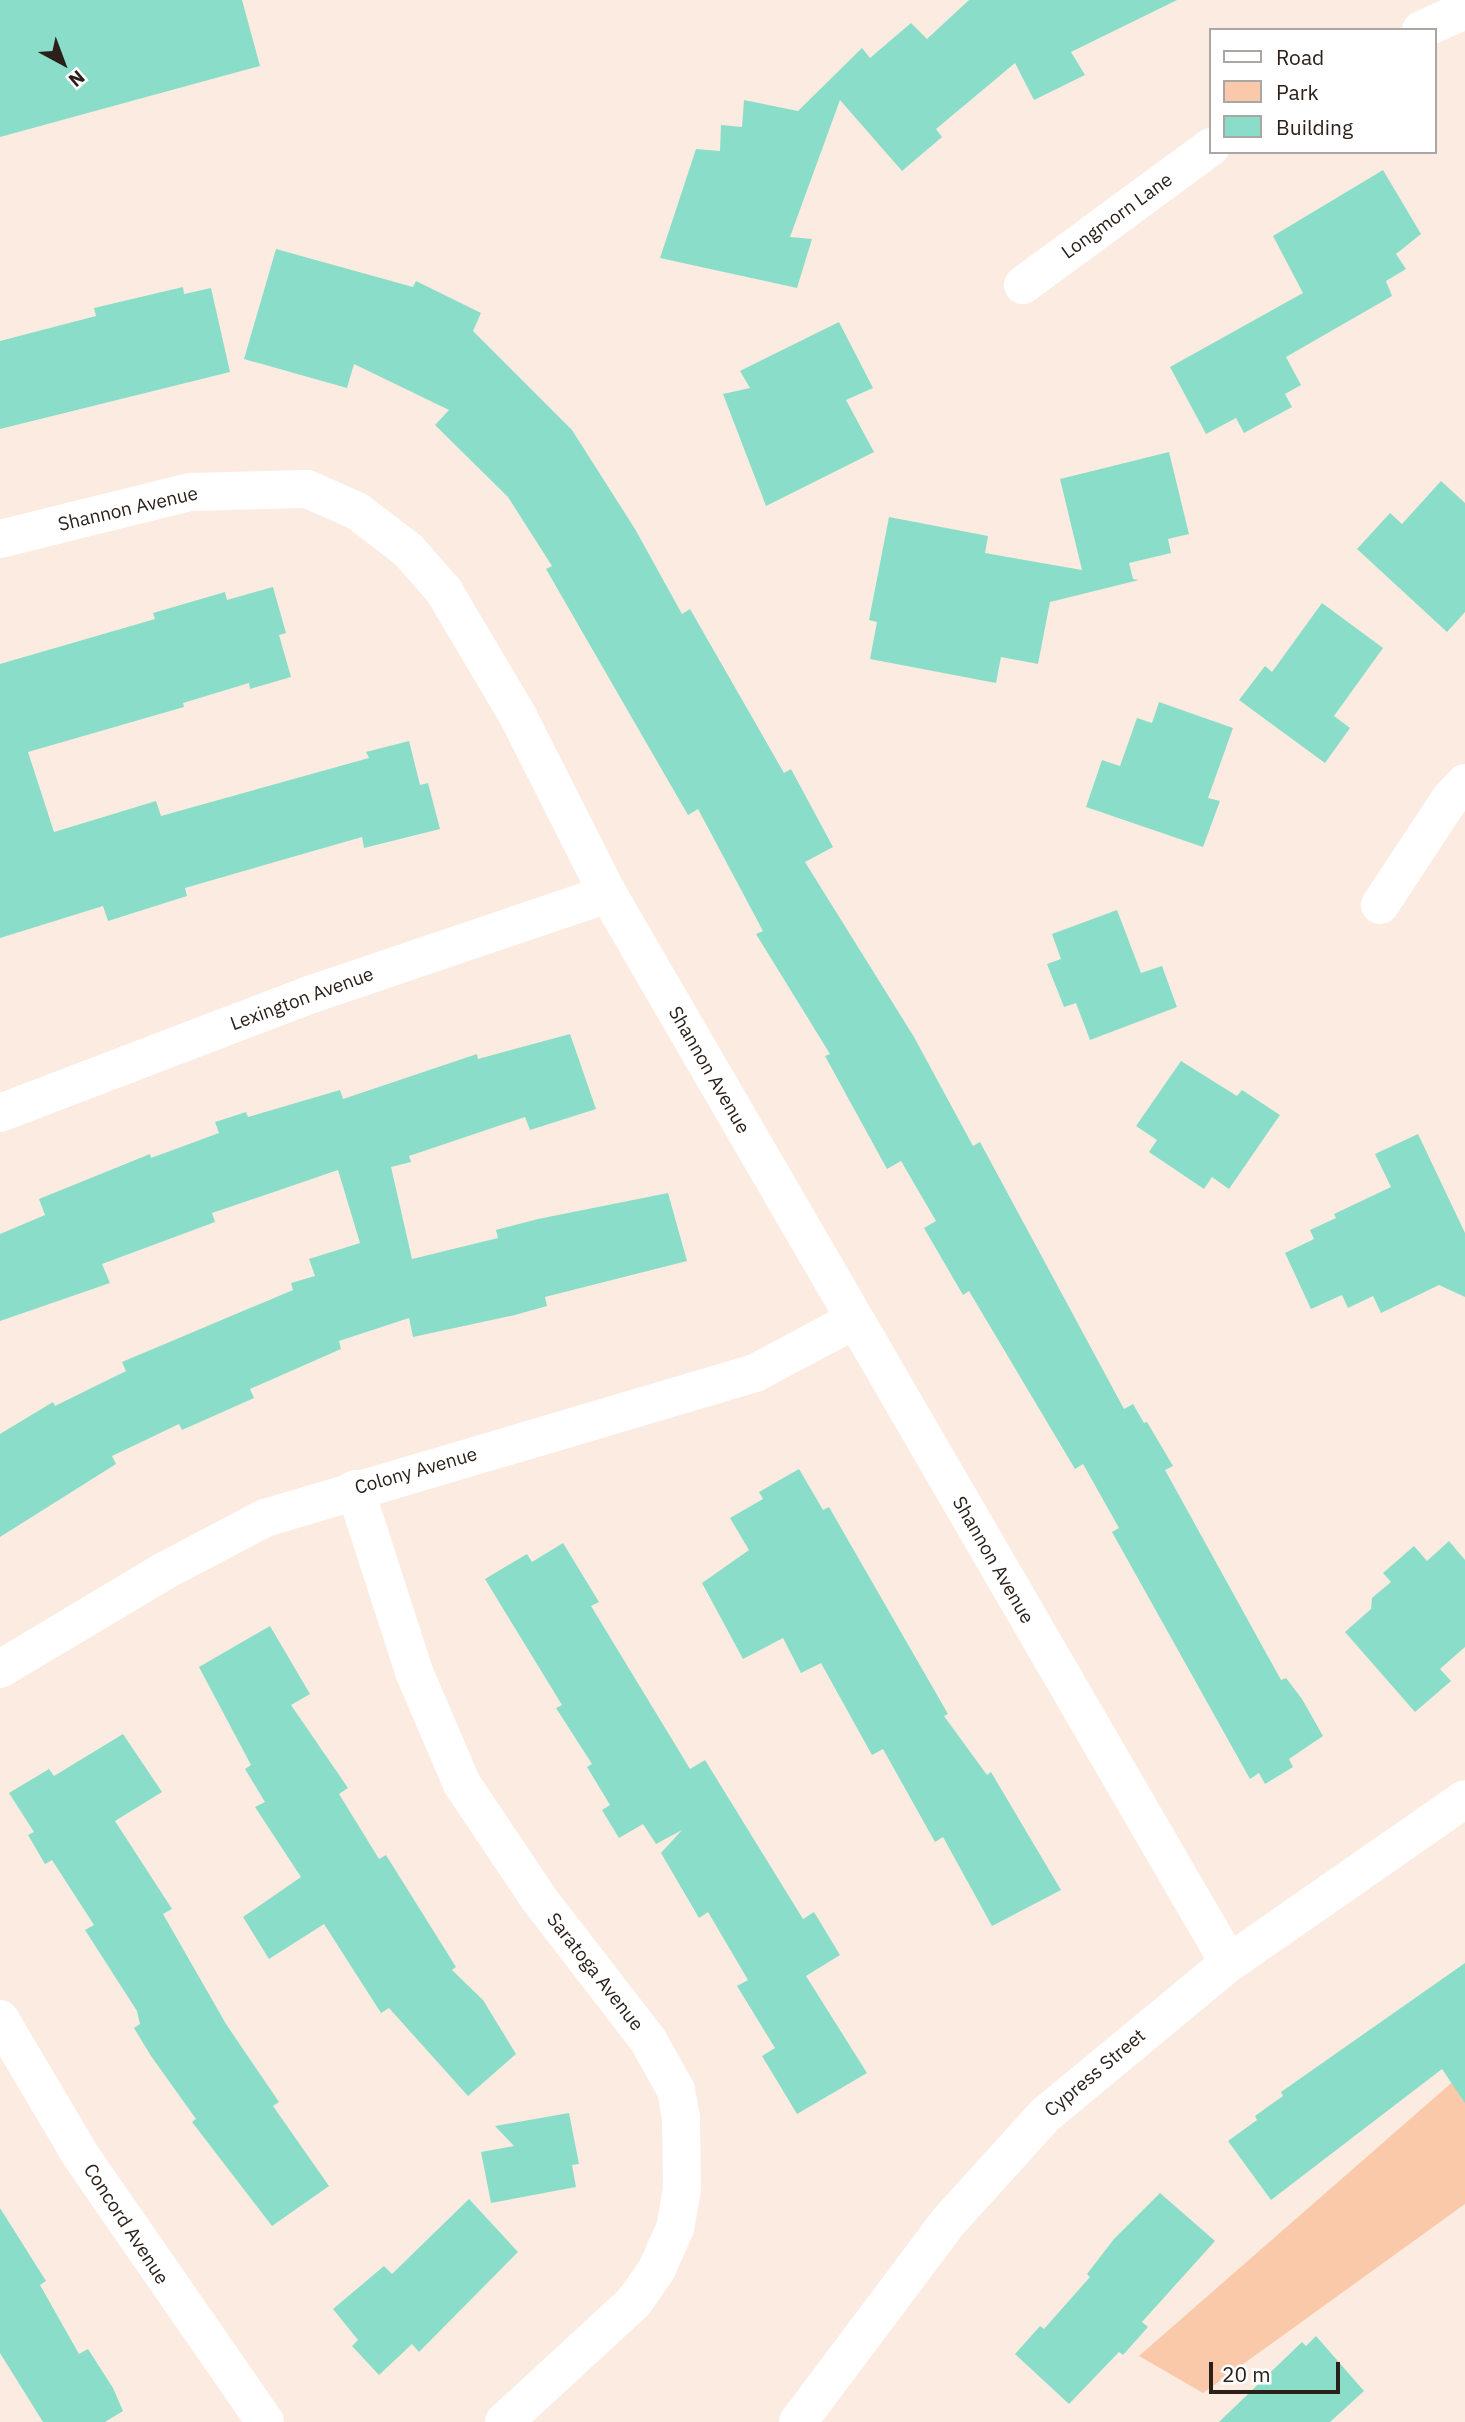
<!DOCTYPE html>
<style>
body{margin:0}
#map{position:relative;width:1465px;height:2422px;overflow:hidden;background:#fcebe0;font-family:"IBM Plex Sans",sans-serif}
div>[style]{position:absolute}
.green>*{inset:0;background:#fac9aa}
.building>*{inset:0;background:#8adec9}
.street>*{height:38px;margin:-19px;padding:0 19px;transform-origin:19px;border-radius:19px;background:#fff}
.secondary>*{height:38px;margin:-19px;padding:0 19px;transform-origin:19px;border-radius:19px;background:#fff}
span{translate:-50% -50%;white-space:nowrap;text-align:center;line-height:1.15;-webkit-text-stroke:6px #fff;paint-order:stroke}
.street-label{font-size:19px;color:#2b211a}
.legend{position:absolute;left:1209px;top:28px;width:228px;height:126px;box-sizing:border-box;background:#fff;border:2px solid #aaa6a3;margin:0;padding:9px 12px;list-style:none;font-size:21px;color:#2b211a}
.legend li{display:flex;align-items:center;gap:14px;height:35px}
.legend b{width:35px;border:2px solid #aaa6a3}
.north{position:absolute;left:28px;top:28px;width:70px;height:70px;-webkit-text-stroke:5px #fff;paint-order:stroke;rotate:139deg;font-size:19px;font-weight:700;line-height:28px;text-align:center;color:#2b211a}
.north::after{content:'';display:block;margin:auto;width:24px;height:32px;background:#2b211a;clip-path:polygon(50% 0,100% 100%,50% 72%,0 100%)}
.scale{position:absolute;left:1209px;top:2362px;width:131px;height:32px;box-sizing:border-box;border:4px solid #2b211a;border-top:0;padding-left:9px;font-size:21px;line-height:24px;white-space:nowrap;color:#2b211a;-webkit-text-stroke:5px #fff;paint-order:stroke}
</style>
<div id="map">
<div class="green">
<div style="clip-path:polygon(1465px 2071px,1465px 2204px,1203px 2393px,1139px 2356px)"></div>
</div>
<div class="building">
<div style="clip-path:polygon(0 0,242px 0,260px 66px,0 137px)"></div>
<div style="clip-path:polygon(969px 0,1177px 0,1071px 52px,1085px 75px,1034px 100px,1015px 63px,936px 129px,942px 137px,902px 171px,840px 100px,790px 237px,812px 239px,797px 288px,660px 258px,696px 149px,720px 151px,721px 125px,742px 127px,744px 100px,798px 111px,862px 48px,870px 58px,911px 23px,927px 39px)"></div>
<div style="clip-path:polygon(1383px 170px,1421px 234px,1396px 254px,1406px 269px,1386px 281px,1392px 296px,1286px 357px,1301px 385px,1285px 394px,1292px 407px,1244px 433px,1236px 418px,1206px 434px,1170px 367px,1303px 293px,1273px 236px)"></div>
<div style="clip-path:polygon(276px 249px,413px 287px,416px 281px,481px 313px,473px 331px,572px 430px,635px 529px,682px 614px,690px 609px,784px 773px,791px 769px,833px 847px,805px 862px,914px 1037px,973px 1146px,980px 1142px,1124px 1409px,1133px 1404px,1144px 1423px,1147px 1422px,1173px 1466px,1165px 1470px,1281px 1680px,1286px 1678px,1302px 1699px,1323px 1736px,1289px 1759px,1293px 1767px,1265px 1784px,1259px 1773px,1250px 1779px,1112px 1532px,1119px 1528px,1083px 1464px,1075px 1469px,969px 1291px,963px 1295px,924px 1228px,936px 1221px,901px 1161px,887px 1169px,825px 1056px,830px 1054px,756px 934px,763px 931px,698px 809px,688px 815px,546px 569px,552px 566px,508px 497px,435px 425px,449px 410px,354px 364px,347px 388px,244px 359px)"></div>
<div style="clip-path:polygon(183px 287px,184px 294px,211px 288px,230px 372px,0 429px,0 341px,96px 316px,94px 308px)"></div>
<div style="clip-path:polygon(839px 322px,873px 388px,846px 400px,874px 452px,766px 506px,723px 394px,750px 388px,740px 371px)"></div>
<div style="clip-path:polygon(1169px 452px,1189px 534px,1168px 539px,1171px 553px,1129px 563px,1133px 579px,1139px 580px,1050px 602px,1038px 664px,1001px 657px,996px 683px,870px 659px,877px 622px,869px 620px,889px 517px,988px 536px,985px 553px,1082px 570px,1060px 479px)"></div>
<div style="clip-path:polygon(1441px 481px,1465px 503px,1465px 612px,1447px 632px,1357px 549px,1390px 513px,1402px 524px)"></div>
<div style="clip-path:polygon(273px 587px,286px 633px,279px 635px,291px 677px,250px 689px,249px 683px,183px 703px,184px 707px,28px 752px,54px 832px,156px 801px,161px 816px,369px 758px,366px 752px,409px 741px,420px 785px,428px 783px,440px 829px,364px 848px,362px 837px,185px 888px,187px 896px,108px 921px,103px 906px,0 938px,0 664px,155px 619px,153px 613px,225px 592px,227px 600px)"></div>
<div style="clip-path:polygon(1322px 603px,1383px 648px,1334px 716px,1350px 728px,1325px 763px,1239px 700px,1265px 666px,1272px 672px)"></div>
<div style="clip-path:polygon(1159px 702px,1233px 728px,1208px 798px,1220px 801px,1203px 847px,1086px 807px,1102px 760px,1120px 766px,1137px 718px,1152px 723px)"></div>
<div style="clip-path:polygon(1117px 910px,1141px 973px,1162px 966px,1177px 1007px,1090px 1040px,1076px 1003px,1064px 1007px,1047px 964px,1061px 959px,1052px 934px)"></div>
<div style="clip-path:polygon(570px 1034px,596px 1109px,530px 1130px,525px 1117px,409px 1156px,411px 1162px,391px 1167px,412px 1259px,498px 1238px,496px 1230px,538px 1219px,668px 1193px,687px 1261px,545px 1297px,547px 1306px,515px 1315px,413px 1337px,409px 1318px,339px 1341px,341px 1349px,250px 1389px,254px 1398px,182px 1430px,179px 1424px,112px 1456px,116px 1464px,0 1537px,0 1434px,53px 1402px,55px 1406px,126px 1371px,122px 1362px,293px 1290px,291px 1283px,315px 1276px,309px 1259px,360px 1243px,338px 1170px,212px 1213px,215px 1222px,102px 1264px,110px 1283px,0 1321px,0 1234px,45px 1215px,39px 1199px,150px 1154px,151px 1158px,219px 1133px,215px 1122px,246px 1112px,248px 1117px,340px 1090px,343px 1099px,477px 1054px,478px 1059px)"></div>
<div style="clip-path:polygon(1181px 1061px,1237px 1096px,1242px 1090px,1280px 1115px,1229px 1189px,1212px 1177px,1204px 1189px,1149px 1152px,1157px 1140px,1136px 1126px)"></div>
<div style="clip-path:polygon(1418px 1134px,1465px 1233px,1465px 1297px,1439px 1285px,1381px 1313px,1373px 1296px,1348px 1308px,1342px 1295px,1311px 1309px,1285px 1253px,1314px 1239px,1310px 1230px,1336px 1218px,1334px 1214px,1391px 1187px,1375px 1154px)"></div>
<div style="clip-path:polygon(799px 1469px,823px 1510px,829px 1507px,948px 1714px,944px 1716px,987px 1775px,991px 1772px,1061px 1890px,992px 1926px,943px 1837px,935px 1842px,883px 1749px,872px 1755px,821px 1663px,801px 1673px,783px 1638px,743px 1659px,702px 1583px,749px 1550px,730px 1518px,763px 1499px,759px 1492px)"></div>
<div style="clip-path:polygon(1449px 1541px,1465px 1560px,1465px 1647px,1440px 1669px,1451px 1681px,1415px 1712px,1345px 1632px,1371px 1609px,1372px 1598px,1391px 1582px,1383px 1573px,1414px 1546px,1427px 1561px)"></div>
<div style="clip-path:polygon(563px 1543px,599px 1602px,591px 1606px,690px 1769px,705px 1760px,803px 1919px,814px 1912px,840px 1955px,806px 1976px,867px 2073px,797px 2114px,762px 2056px,775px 2048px,737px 1986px,748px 1980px,708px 1912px,699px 1918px,661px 1853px,682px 1830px,656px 1844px,643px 1824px,619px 1838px,602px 1810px,610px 1805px,587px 1767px,592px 1764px,556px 1708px,562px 1705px,485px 1579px,527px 1554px,532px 1562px)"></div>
<div style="clip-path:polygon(270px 1626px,310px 1694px,291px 1705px,348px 1788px,339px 1794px,379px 1859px,386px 1855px,456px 1967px,452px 1970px,483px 2000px,516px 2054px,468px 2096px,389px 2008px,381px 2013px,324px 1924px,269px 1959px,243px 1917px,301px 1877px,255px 1807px,265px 1802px,245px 1769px,251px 1765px,199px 1667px)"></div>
<div style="clip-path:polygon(123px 1734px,162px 1792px,115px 1821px,172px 1909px,163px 1914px,226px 2024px,279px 2102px,273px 2106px,329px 2186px,272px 2226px,192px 2122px,196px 2119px,151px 2056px,134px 2028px,140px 2024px,137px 2011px,85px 1930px,94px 1925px,52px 1860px,45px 1864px,28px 1835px,34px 1832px,9px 1793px,49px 1769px,54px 1776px)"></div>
<div style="clip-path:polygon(1465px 1963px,1465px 2103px,1442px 2069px,1271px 2200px,1228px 2141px,1257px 2120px,1255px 2116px,1283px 2096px,1281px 2092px)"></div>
<div style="clip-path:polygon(569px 2113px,579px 2164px,572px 2165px,576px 2187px,491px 2203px,481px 2152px,514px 2146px,495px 2126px)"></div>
<div style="clip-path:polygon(1160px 2193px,1215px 2241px,1142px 2322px,1148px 2327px,1123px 2355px,1119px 2352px,1069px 2404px,1015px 2354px,1040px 2326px,1044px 2329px,1090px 2277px,1087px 2274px,1114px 2239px)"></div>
<div style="clip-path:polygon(469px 2199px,518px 2252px,419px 2352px,412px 2344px,379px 2375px,352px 2346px,358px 2340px,333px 2309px,384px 2266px,392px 2274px)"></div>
<div style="clip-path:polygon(0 2208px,46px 2281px,40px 2285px,79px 2354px,88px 2349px,113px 2388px,123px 2411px,105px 2422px,43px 2422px,0 2353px)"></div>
<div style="clip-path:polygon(1316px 2336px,1364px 2391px,1330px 2422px,1219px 2422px,1302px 2342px,1306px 2346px)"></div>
</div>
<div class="street">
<div style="left:1421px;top:30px;width:48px;rotate:-24.4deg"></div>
<div style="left:1023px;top:285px;width:233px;rotate:-36.3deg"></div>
<div style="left:0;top:539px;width:196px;rotate:-13.9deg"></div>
<div style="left:190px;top:492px;width:117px;rotate:-1.5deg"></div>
<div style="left:307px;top:489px;width:55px;rotate:23.7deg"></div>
<div style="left:357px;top:511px;width:64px;rotate:37.4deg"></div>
<div style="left:408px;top:550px;width:55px;rotate:48.7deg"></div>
<div style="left:444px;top:591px;width:147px;rotate:59.4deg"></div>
<div style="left:519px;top:718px;width:197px;rotate:63.2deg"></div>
<div style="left:608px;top:894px;width:1236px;rotate:59.85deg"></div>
<div style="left:1380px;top:905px;width:127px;rotate:-56.6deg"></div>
<div style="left:1450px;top:799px;width:22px;rotate:-47deg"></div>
<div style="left:0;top:1113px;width:331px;rotate:-20.9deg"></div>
<div style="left:309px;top:995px;width:316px;rotate:-18.7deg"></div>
<div style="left:355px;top:1489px;width:192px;rotate:72.1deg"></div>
<div style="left:414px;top:1672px;width:122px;rotate:66.8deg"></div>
<div style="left:462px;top:1784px;width:138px;rotate:56.2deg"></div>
<div style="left:539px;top:1899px;width:178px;rotate:52.3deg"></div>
<div style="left:648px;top:2040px;width:57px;rotate:60.8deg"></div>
<div style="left:676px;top:2090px;width:28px;rotate:80deg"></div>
<div style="left:681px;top:2118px;width:71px;rotate:89.2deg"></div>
<div style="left:682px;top:2189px;width:40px;rotate:100deg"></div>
<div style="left:675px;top:2228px;width:45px;rotate:113.7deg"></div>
<div style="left:657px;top:2269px;width:40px;rotate:124.9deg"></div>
<div style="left:634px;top:2302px;width:177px;rotate:137.3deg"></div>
<div style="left:0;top:1669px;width:193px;rotate:-30.8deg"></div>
<div style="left:166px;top:1570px;width:112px;rotate:-27.7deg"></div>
<div style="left:265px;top:1518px;width:511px;rotate:-16.48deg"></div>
<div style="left:755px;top:1373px;width:111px;rotate:-28deg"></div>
<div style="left:0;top:2019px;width:159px;rotate:59.4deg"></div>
<div style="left:81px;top:2156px;width:323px;rotate:55.3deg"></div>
</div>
<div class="secondary">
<div style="left:798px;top:2422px;width:251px;rotate:-53.1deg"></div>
<div style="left:949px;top:2221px;width:143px;rotate:-47.8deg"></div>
<div style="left:1045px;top:2115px;width:239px;rotate:-39.6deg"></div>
<div style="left:1229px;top:1963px;width:287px;rotate:-34.8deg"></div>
</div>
<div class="street-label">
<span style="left:1117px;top:216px;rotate:-36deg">Longmorn Lane</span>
<span style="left:128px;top:509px;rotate:-13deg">Shannon Avenue</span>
<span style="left:302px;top:999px;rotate:-20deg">Lexington Avenue</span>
<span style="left:709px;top:1070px;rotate:60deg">Shannon Avenue</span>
<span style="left:416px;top:1471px;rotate:-16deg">Colony Avenue</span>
<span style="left:993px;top:1560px;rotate:60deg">Shannon Avenue</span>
<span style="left:595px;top:1972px;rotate:52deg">Saratoga Avenue</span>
<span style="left:1095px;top:2073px;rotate:-40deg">Cypress Street</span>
<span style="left:126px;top:2224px;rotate:57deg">Concord Avenue</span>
</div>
<ul class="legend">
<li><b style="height:9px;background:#fff"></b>Road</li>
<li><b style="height:19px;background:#fac9aa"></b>Park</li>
<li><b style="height:19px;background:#8adec9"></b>Building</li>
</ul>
<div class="north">N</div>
<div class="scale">20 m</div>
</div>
